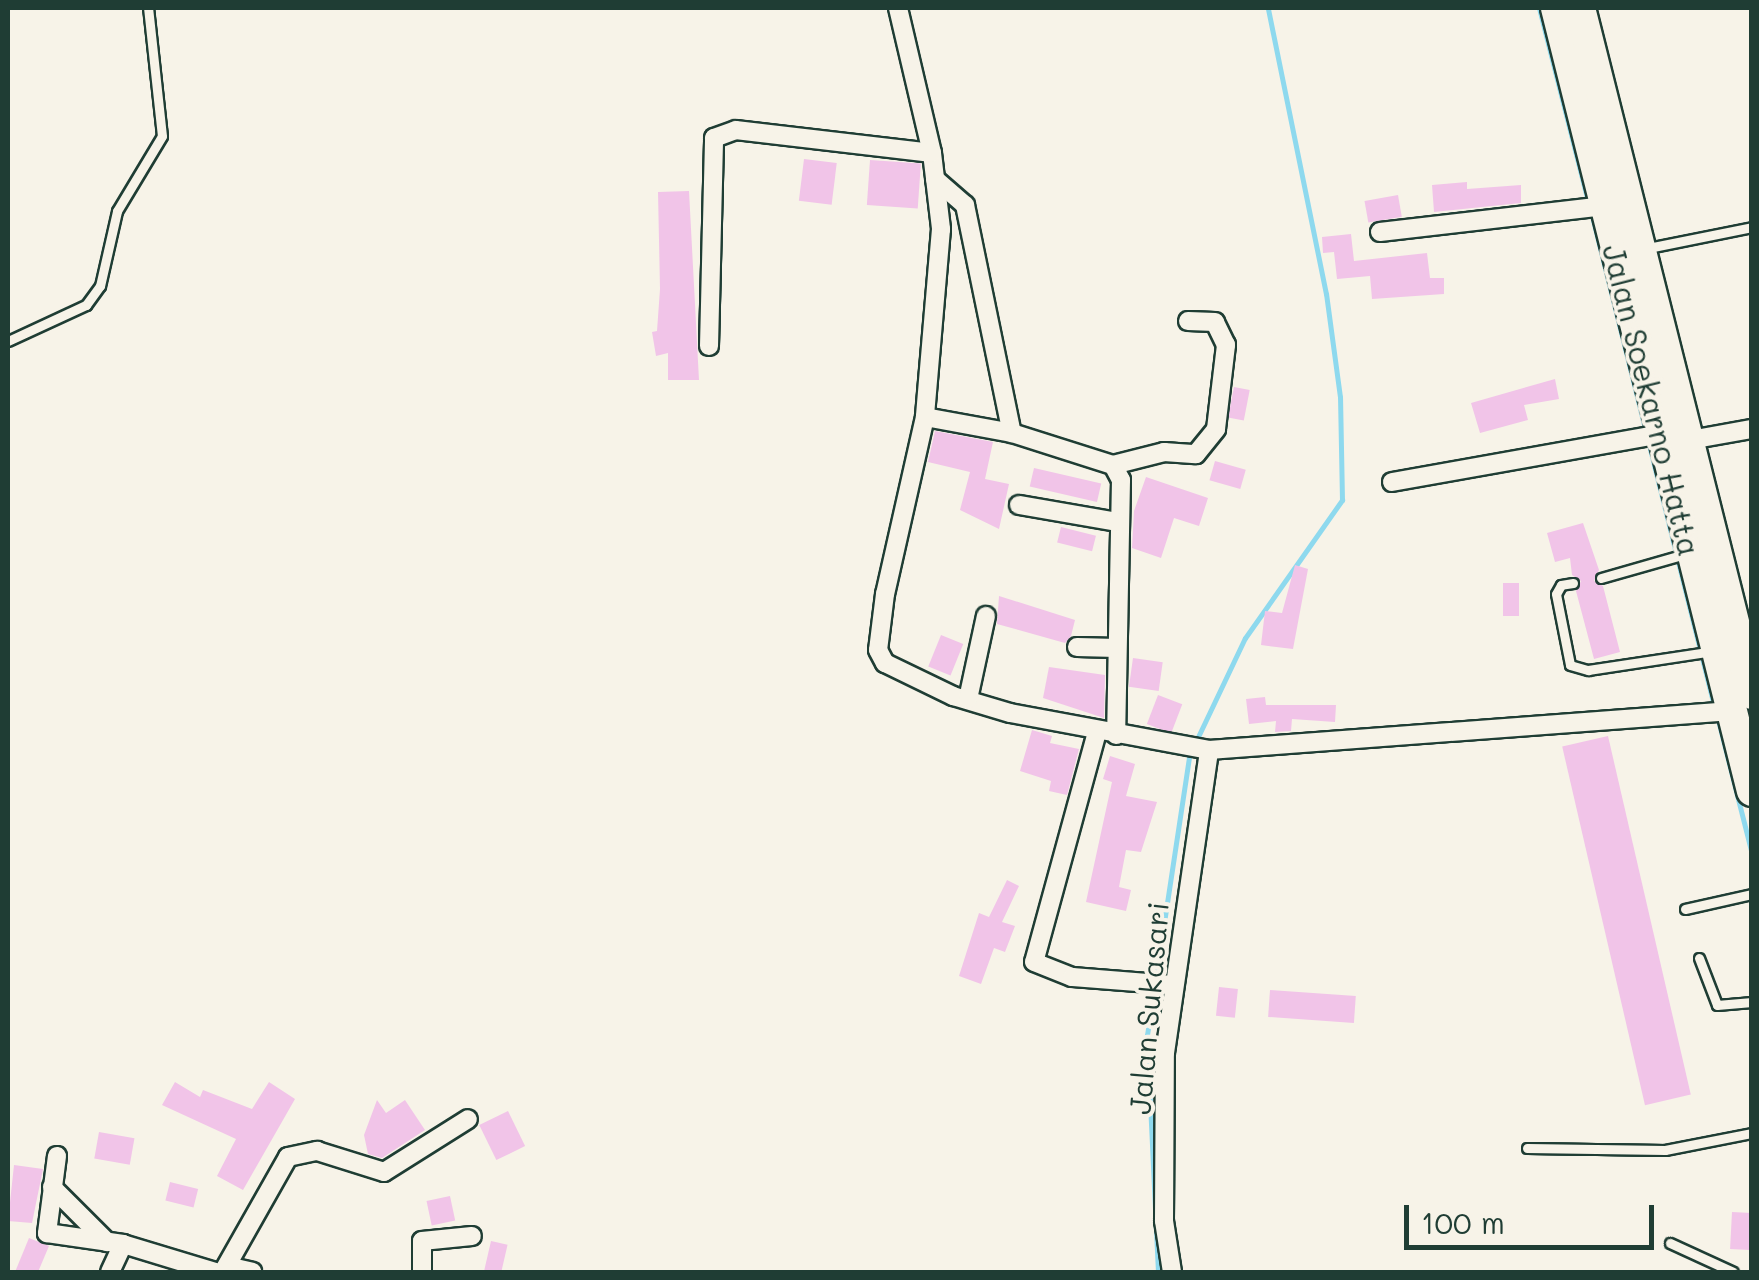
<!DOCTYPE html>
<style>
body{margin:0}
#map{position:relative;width:1759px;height:1280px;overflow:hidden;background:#f7f3e8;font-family:Mali,sans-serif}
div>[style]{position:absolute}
.stream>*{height:5px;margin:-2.5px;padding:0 2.5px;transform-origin:2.5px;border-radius:2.5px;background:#8ed9ee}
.building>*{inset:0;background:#f1c4e8;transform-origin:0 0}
.roads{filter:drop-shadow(2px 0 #1f3d34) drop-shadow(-2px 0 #1f3d34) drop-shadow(0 2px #1f3d34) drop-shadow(0 -2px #1f3d34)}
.lane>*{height:9px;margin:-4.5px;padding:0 4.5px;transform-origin:4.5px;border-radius:4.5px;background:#f7f3e8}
.street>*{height:18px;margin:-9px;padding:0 9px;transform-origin:9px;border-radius:9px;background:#f7f3e8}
.highway>*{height:30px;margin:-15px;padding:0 15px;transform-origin:15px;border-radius:15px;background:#f7f3e8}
span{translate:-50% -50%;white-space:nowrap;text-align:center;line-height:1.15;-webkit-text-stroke:8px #f7f3e8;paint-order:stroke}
.street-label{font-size:30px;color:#1f3d34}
.frame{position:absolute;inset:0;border:10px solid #1f3d34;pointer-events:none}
.scale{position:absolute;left:1404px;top:1205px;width:250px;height:45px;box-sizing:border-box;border:5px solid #1f3d34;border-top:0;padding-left:12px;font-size:30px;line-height:35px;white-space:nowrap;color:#1f3d34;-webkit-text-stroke:8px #f7f3e8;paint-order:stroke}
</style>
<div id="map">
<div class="stream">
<div style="left:1539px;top:8px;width:199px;rotate:75.8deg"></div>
<div style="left:1591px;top:212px;width:509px;rotate:76.02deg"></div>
<div style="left:1717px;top:716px;width:142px;rotate:75.8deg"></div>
<div style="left:1196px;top:741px;width:114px;rotate:-64.6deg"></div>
<div style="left:1245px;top:638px;width:169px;rotate:-54.9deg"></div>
<div style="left:1342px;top:500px;width:103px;rotate:-91.1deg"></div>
<div style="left:1340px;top:397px;width:104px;rotate:-97.7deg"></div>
<div style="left:1326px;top:294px;width:292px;rotate:-101.5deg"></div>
<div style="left:1158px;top:1272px;width:237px;rotate:-92.7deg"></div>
<div style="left:1147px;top:1035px;width:287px;rotate:-81.4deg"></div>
</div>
<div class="building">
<div style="left:804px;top:159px;width:33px;height:42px;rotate:7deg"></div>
<div style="left:870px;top:160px;width:51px;height:45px;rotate:4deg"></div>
<div style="clip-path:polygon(1467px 182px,1467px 189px,1521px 185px,1521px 203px,1434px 212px,1432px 185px)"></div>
<div style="clip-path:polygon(689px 191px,699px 380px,668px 380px,668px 353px,656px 356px,652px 332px,657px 331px,660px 289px,658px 192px)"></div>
<div style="left:1398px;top:195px;width:22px;height:34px;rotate:80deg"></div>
<div style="clip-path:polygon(1351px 234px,1354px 261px,1427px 253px,1430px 278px,1444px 278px,1444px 294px,1372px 299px,1370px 276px,1337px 279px,1334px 252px,1323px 253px,1322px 237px)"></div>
<div style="clip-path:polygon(1555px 379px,1559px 399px,1524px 405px,1528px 420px,1480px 433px,1471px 403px)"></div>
<div style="left:1234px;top:387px;width:16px;height:31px;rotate:11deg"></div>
<div style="clip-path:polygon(935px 431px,993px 442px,985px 479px,1009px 484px,999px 529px,960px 510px,970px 472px,928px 462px)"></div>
<div style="left:1215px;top:461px;width:32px;height:20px;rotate:16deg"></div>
<div style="left:1034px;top:468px;width:69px;height:19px;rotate:13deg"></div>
<div style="clip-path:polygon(1146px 477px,1208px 498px,1199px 526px,1174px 518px,1161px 558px,1132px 548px,1134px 511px)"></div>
<div style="clip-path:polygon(1583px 523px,1599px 570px,1594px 581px,1603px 586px,1620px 652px,1594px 659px,1576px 591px,1581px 581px,1572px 575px,1570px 558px,1555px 562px,1547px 533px)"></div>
<div style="left:1061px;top:527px;width:36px;height:16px;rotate:14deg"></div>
<div style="clip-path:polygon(1295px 565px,1308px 569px,1293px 649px,1261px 645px,1265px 611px,1282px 613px)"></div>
<div style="left:1503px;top:583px;width:16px;height:33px"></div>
<div style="clip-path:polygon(999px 596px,1075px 620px,1071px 636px,1065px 643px,997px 624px)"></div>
<div style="left:941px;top:635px;width:24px;height:34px;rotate:22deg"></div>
<div style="left:1133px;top:658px;width:30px;height:29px;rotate:8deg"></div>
<div style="clip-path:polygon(1049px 667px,1105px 675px,1104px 718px,1043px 698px)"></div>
<div style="left:1158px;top:695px;width:26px;height:31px;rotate:21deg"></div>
<div style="clip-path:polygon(1265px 697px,1266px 705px,1336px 705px,1335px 722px,1292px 719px,1291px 731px,1275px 732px,1276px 721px,1249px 724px,1246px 699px)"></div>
<div style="clip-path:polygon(1032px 730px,1052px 736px,1050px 743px,1079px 749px,1067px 795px,1049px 791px,1051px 781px,1020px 771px)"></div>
<div style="left:1608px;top:736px;width:368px;height:47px;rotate:77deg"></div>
<div style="clip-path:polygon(1110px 756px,1135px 764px,1126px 796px,1157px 802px,1141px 852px,1126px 850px,1119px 887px,1131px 890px,1126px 911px,1086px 902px,1112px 782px,1103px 779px)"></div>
<div style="clip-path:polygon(1007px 880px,1019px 886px,1002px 922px,1015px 926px,1005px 952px,994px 948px,981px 984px,959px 976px,979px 913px,989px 917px)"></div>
<div style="left:1219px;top:987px;width:19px;height:29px;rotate:6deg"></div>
<div style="left:1270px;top:990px;width:86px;height:27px;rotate:4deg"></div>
<div style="clip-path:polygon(175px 1082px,200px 1097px,203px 1090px,252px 1109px,269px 1082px,295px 1099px,243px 1190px,217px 1176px,236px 1139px,162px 1105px)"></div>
<div style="clip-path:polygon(377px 1100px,386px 1113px,405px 1100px,425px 1130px,382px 1158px,368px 1154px,364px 1135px)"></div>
<div style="left:508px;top:1111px;width:39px;height:32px;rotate:64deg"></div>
<div style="left:99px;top:1132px;width:36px;height:27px;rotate:10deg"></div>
<div style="clip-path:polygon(14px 1165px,43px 1169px,32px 1223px,8px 1221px)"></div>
<div style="left:170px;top:1182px;width:29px;height:19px;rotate:14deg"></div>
<div style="left:450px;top:1196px;width:25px;height:24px;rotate:78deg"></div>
<div style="left:1732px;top:1212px;width:20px;height:37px;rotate:3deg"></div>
<div style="clip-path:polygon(29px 1238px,49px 1246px,38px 1272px,15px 1272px)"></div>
<div style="left:491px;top:1241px;width:17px;height:31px;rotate:13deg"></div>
</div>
<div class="roads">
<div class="lane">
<div style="left:1643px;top:249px;width:111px;rotate:-11.4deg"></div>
<div style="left:8px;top:341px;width:86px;rotate:-24.8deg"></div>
<div style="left:86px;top:305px;width:24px;rotate:-54deg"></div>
<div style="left:100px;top:286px;width:77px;rotate:-77.2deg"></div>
<div style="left:117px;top:211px;width:87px;rotate:-59deg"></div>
<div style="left:162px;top:136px;width:129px;rotate:-96.2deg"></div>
<div style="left:1601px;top:578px;width:87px;rotate:-15.9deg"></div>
<div style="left:1573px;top:583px;width:12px;rotate:171deg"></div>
<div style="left:1561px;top:585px;width:10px;rotate:119deg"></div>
<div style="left:1556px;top:594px;width:72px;rotate:78.8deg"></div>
<div style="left:1570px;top:665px;width:19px;rotate:16deg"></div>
<div style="left:1588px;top:670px;width:126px;rotate:-8.6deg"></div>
<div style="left:1685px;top:909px;width:69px;rotate:-12.6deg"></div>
<div style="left:1699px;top:958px;width:50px;rotate:69deg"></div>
<div style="left:1717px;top:1005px;width:35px;rotate:-5deg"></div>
<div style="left:1527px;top:1148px;width:138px;rotate:0.8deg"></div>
<div style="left:1665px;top:1150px;width:89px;rotate:-11.1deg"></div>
<div style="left:1670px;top:1243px;width:69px;rotate:24.7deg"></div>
</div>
<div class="street">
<div style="left:898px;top:8px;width:149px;rotate:76.8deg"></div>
<div style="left:932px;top:153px;width:77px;rotate:83.2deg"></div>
<div style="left:941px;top:229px;width:189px;rotate:94.9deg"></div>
<div style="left:925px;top:417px;width:181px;rotate:102.7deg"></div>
<div style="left:885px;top:594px;width:56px;rotate:97.1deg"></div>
<div style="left:878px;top:650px;width:15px;rotate:62deg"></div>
<div style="left:885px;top:663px;width:76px;rotate:25.9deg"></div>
<div style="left:953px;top:696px;width:59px;rotate:16.6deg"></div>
<div style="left:1010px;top:713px;width:202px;rotate:10.5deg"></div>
<div style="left:1209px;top:750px;width:524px;rotate:-4.26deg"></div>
<div style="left:935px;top:179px;width:40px;rotate:41deg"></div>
<div style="left:965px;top:205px;width:233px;rotate:78.4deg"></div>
<div style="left:1012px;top:433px;width:106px;rotate:17.6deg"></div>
<div style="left:1113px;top:465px;width:53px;rotate:-14.3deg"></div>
<div style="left:1164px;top:452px;width:32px;rotate:4deg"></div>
<div style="left:1196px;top:454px;width:32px;rotate:-51deg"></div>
<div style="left:1216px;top:429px;width:85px;rotate:-83.2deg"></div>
<div style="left:1226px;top:345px;width:25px;rotate:-116deg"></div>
<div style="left:1215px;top:322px;width:27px;rotate:-178deg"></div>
<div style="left:1380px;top:232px;width:226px;rotate:-6.6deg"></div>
<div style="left:709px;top:346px;width:208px;rotate:-88.6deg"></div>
<div style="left:714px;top:138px;width:23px;rotate:-20deg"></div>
<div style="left:736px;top:130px;width:197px;rotate:6.7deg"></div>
<div style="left:925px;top:417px;width:88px;rotate:10.4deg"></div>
<div style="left:1690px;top:440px;width:63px;rotate:-10.1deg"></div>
<div style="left:1113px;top:465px;width:17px;rotate:62deg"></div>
<div style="left:1121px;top:480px;width:255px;rotate:91.1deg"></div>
<div style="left:1392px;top:482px;width:273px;rotate:-10.1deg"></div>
<div style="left:1019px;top:505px;width:99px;rotate:9.8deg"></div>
<div style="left:1077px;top:647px;width:40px;rotate:1.4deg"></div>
<div style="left:968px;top:699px;width:85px;rotate:-77.8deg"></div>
<div style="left:1097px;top:732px;width:238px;rotate:105.3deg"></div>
<div style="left:1034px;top:962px;width:41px;rotate:21.5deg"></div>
<div style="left:1072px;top:977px;width:101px;rotate:4.5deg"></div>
<div style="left:57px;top:1156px;width:78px;rotate:97.4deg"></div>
<div style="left:47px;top:1233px;width:77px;rotate:8.2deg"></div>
<div style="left:123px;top:1244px;width:96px;rotate:16.9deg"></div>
<div style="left:52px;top:1187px;width:78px;rotate:45deg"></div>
<div style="left:227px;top:1266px;width:26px;rotate:13deg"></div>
<div style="left:110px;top:1272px;width:31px;rotate:-65deg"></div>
<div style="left:223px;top:1272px;width:132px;rotate:-60.5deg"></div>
<div style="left:288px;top:1157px;width:30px;rotate:-12deg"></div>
<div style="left:317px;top:1151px;width:70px;rotate:17.4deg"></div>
<div style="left:384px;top:1172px;width:99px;rotate:-32.2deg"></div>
<div style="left:422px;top:1272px;width:31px;rotate:-90deg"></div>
<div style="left:422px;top:1241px;width:50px;rotate:-5.7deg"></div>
<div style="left:1172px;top:1272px;width:52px;rotate:-98.9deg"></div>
<div style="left:1164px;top:1221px;width:168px;rotate:-89.7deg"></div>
<div style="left:1165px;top:1053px;width:306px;rotate:-81.7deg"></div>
</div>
<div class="highway">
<div style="left:1556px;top:8px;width:807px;rotate:75.95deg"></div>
<div style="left:1580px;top:8px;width:707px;rotate:75.92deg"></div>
</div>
</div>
<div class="street-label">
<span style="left:1652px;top:400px;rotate:76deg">Jalan Soekarno Hatta</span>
<span style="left:1148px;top:1008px;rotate:-85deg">Jalan Sukasari</span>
</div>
<div class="frame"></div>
<div class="scale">100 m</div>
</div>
